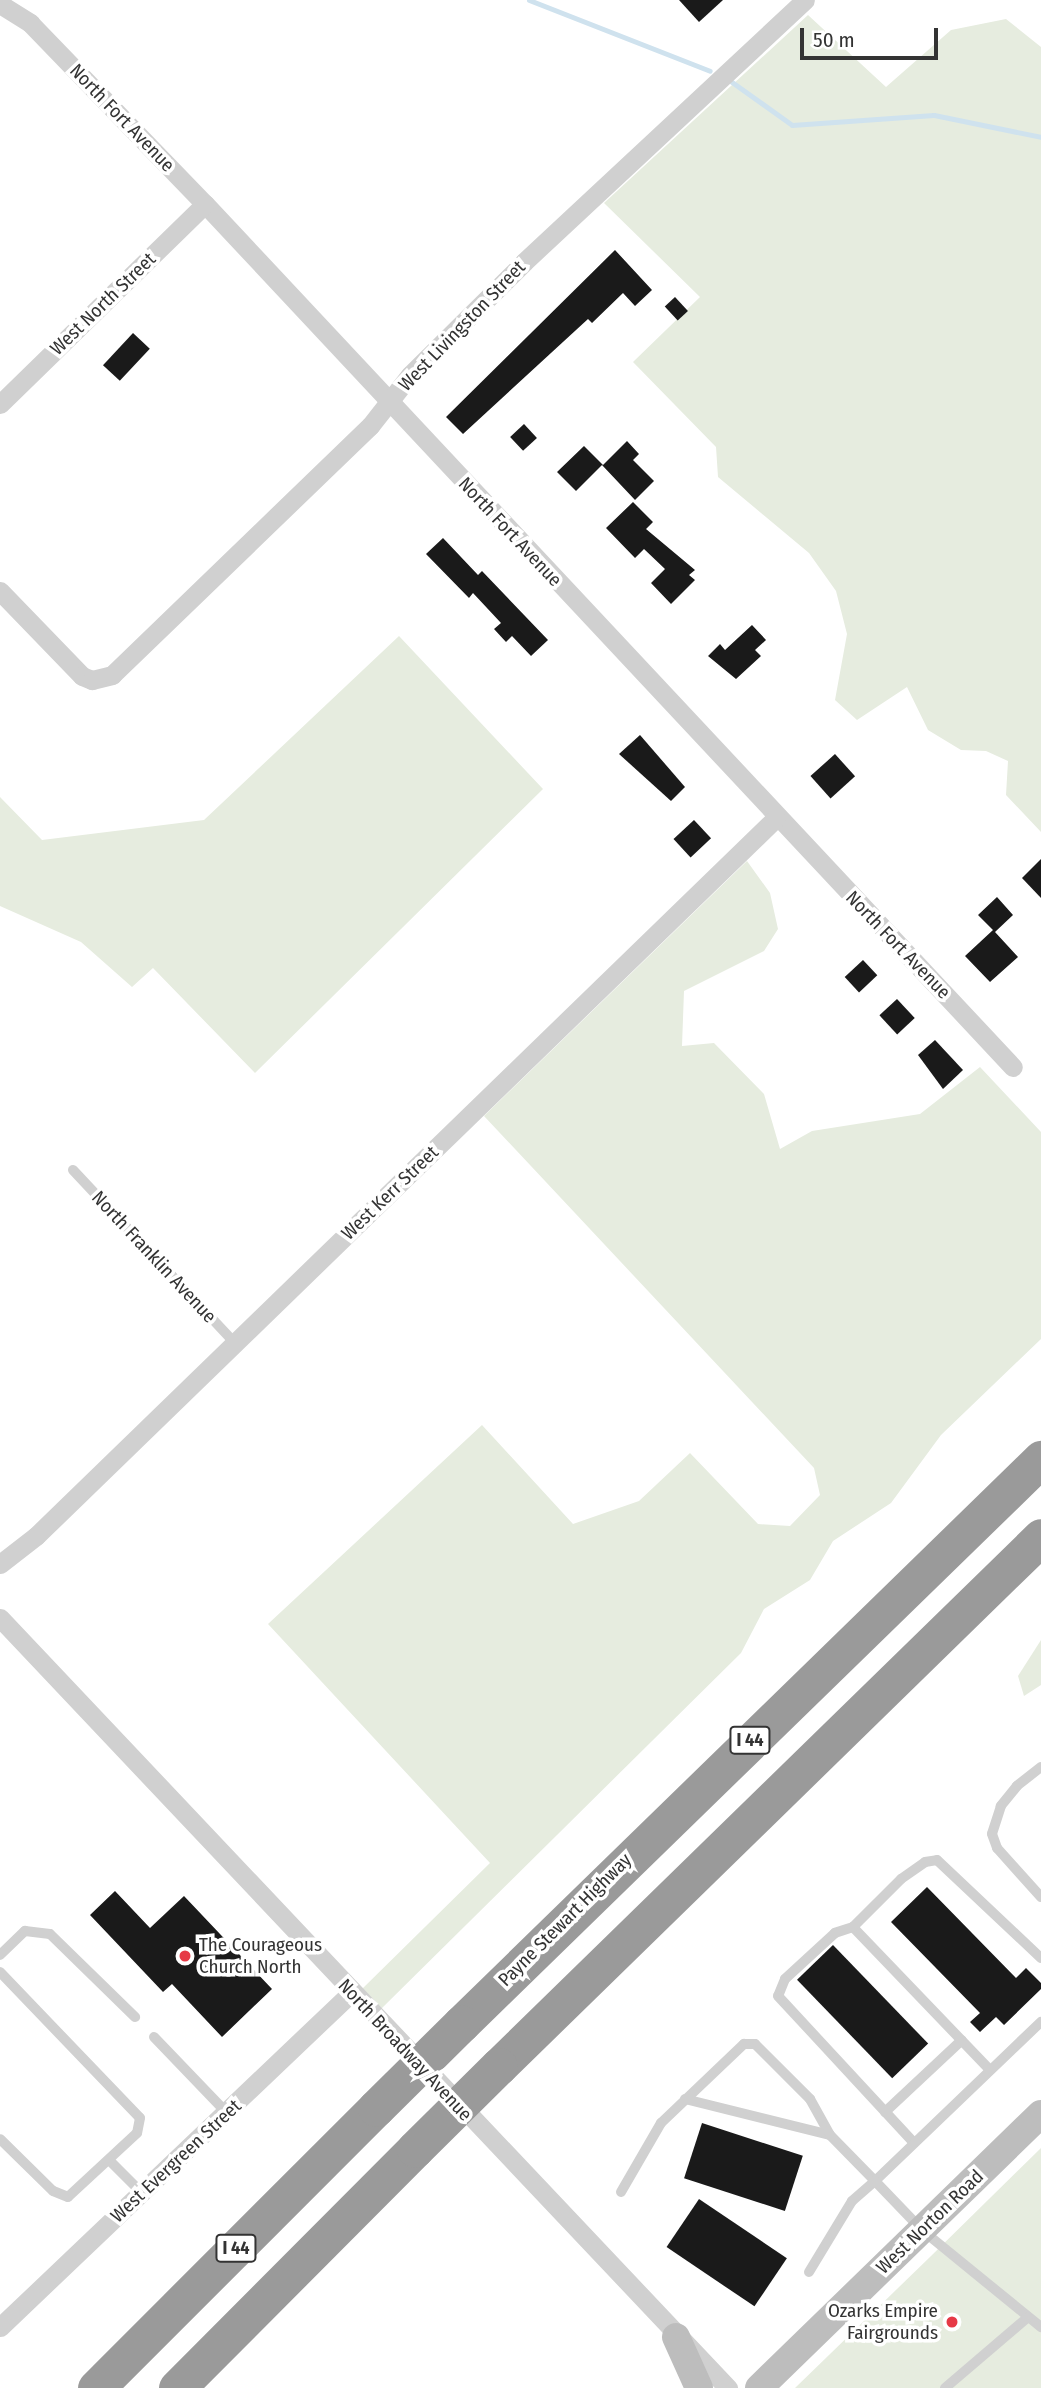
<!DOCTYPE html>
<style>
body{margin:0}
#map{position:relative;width:1041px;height:2388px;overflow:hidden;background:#fff;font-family:"Fira Sans Condensed",sans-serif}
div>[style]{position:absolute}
.green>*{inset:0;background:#e6ecdf}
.stream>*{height:5px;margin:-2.5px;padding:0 2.5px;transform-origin:2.5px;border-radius:2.5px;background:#cfe2ee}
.building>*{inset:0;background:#1a1a1a;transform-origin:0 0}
.lane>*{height:10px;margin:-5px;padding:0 5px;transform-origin:5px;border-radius:5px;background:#d0d0d0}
.street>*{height:19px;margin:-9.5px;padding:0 9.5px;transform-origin:9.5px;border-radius:9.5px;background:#d0d0d0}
.secondary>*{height:28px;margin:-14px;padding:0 14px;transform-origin:14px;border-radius:14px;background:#bdbdbd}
.highway>*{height:37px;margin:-18.5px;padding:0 18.5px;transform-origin:18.5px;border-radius:18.5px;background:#9a9a9a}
.highway-bridge>*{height:37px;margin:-18.5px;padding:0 18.5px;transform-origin:18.5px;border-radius:18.5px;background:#9a9a9a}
.dots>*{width:19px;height:19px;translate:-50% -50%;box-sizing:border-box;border:4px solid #fff;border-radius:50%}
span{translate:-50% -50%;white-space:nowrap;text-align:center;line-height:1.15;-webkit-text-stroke:7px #fff;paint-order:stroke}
.shield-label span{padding:2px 5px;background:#fff;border:2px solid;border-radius:5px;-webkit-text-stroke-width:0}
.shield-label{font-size:18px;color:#333;font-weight:700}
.street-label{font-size:19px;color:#333}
.poi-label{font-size:19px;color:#333}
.left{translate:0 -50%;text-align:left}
.right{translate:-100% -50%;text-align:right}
.scale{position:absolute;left:800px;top:28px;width:138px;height:32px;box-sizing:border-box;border:4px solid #333;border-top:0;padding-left:9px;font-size:21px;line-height:24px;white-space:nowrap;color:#333;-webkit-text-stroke:5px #fff;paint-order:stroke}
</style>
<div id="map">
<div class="green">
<div style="clip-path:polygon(808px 15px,886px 87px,951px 30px,1006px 19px,1041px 47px,1041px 832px,1006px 795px,1008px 761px,986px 751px,961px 750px,928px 730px,907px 687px,857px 720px,835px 700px,847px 634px,836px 591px,809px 553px,718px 477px,716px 447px,633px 362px,700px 297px,604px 203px)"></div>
<div style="clip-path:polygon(399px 636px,543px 789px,255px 1073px,153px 968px,132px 987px,81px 942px,0 906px,0 797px,42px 840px,204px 820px)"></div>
<div style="clip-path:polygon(747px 861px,770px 893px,778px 929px,764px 951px,684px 991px,682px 1046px,714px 1043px,764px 1094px,780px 1149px,812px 1131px,920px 1114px,980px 1067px,1041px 1132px,1041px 1339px,941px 1435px,891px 1503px,833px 1541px,810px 1580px,764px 1609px,741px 1653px,381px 2009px,362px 1989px,490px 1863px,268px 1624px,482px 1425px,573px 1524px,639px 1501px,690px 1453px,758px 1524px,790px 1526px,820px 1495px,814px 1468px,484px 1116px)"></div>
<div style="clip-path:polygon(1041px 1640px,1041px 1685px,1024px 1696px,1018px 1676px)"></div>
<div style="clip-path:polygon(1041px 2148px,1041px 2388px,795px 2388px,931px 2256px)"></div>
</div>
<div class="stream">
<div style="left:529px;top:0;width:194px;rotate:21.4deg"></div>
<div style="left:729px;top:80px;width:77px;rotate:35.5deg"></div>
<div style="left:792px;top:125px;width:142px;rotate:-4deg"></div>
<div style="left:934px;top:115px;width:109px;rotate:11.6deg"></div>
</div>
<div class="building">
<div style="clip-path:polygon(679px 0,723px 0,699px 22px)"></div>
<div style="clip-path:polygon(615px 250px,652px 290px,635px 306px,623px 293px,592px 323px,588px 319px,463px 434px,446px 417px)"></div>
<div style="left:675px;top:297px;width:19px;height:14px;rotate:47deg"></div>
<div style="left:133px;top:333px;width:23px;height:44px;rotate:43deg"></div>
<div style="left:524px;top:424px;width:19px;height:19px;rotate:47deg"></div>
<div style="clip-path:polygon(627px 441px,639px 454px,633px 460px,654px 481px,635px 500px,602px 465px,576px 491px,557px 472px,584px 446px,603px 465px)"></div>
<div style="clip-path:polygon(633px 502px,653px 522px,646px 529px,695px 570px,689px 575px,695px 580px,671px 604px,651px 583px,665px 569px,644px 549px,635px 558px,606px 528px)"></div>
<div style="clip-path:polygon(443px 538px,478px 575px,482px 571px,548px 640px,531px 656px,512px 636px,506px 642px,494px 629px,501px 623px,473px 593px,469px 598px,426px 554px)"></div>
<div style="clip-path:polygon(752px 625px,766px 640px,755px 650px,761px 656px,736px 679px,708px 656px,720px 644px,725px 650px)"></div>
<div style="clip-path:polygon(640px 735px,685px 787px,671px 801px,619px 754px)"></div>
<div style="left:835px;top:754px;width:30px;height:33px;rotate:48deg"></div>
<div style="left:694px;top:820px;width:25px;height:28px;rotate:47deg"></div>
<div style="clip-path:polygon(1041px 859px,1041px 898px,1022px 878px)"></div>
<div style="clip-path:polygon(997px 897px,1013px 915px,995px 932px,1018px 957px,990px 982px,965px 956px,993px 930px,978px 915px)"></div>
<div style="left:863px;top:960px;width:21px;height:25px;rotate:47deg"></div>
<div style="left:897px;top:999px;width:26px;height:24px;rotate:47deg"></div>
<div style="clip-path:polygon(935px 1040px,963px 1070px,943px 1089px,918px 1055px)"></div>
<div style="clip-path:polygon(927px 1887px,1016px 1978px,1026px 1968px,1041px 1983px,1041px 1989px,1004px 2025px,996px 2017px,980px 2032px,970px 2022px,980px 2013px,891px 1922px)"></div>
<div style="clip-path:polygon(115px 1891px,150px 1928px,184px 1896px,272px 1989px,222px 2037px,172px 1984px,163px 1992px,90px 1915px)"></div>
<div style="left:833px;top:1945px;width:137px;height:50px;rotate:46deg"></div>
<div style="left:702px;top:2123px;width:106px;height:58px;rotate:18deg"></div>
<div style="left:699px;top:2199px;width:106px;height:58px;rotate:34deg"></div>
</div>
<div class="lane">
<div style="left:73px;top:1170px;width:237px;rotate:46.9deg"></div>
<div style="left:1041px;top:1767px;width:31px;rotate:142deg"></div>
<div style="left:1017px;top:1786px;width:26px;rotate:129deg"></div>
<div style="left:1001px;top:1806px;width:29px;rotate:108deg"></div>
<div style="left:992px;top:1834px;width:15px;rotate:70deg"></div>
<div style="left:997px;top:1848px;width:66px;rotate:48.1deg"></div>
<div style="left:853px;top:1927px;width:19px;rotate:162deg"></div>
<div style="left:835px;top:1933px;width:68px;rotate:137.4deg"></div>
<div style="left:785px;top:1979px;width:18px;rotate:112deg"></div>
<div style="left:778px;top:1996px;width:200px;rotate:47.2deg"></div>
<div style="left:0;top:1955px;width:35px;rotate:-44deg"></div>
<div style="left:25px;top:1931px;width:25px;rotate:7deg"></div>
<div style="left:50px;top:1934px;width:119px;rotate:44.3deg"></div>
<div style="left:0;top:1972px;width:202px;rotate:46.2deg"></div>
<div style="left:140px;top:2118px;width:15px;rotate:101deg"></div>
<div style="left:137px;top:2133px;width:94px;rotate:137.2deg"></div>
<div style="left:68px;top:2197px;width:16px;rotate:-158deg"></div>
<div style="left:53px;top:2191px;width:74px;rotate:-135.5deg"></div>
<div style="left:154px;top:2037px;width:105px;rotate:46.2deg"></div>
<div style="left:990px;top:2070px;width:198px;rotate:-133.8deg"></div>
<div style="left:853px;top:1927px;width:68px;rotate:-45deg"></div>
<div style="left:901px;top:1879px;width:29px;rotate:-35deg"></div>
<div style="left:925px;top:1862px;width:12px;rotate:-9deg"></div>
<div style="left:937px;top:1860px;width:143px;rotate:43.3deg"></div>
<div style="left:685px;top:2099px;width:149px;rotate:13.9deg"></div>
<div style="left:885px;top:2112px;width:105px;rotate:-43.1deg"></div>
<div style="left:109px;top:2160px;width:47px;rotate:45deg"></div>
<div style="left:621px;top:2192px;width:80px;rotate:-59.9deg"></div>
<div style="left:661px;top:2123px;width:115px;rotate:-43.6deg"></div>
<div style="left:744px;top:2044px;width:11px"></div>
<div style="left:755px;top:2044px;width:78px;rotate:45deg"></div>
<div style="left:810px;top:2099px;width:41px;rotate:60.9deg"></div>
<div style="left:830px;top:2135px;width:64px;rotate:45.6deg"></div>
<div style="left:875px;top:2181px;width:230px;rotate:-43.8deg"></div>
<div style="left:809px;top:2272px;width:83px;rotate:-58.8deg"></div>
<div style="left:852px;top:2201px;width:30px;rotate:-41deg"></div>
<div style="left:875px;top:2181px;width:68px;rotate:46.2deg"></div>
<div style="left:922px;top:2230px;width:154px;rotate:39.2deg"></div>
<div style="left:945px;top:2388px;width:109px;rotate:-40.5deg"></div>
</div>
<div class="street">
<div style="left:0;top:4px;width:36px;rotate:32deg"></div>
<div style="left:30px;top:23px;width:252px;rotate:46deg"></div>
<div style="left:205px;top:204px;width:1182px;rotate:46.89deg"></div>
<div style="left:0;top:404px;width:286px;rotate:-44.3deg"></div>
<div style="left:0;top:591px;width:118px;rotate:46deg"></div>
<div style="left:82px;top:676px;width:11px;rotate:22deg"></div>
<div style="left:92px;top:680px;width:21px;rotate:-14deg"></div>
<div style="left:112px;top:675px;width:359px;rotate:-44deg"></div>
<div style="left:370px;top:426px;width:65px;rotate:-51.9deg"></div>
<div style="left:410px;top:375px;width:161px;rotate:-44.7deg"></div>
<div style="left:524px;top:262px;width:384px;rotate:-43deg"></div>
<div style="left:0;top:1564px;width:46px;rotate:-37.9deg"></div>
<div style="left:36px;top:1536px;width:1031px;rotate:-44.14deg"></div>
<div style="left:0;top:1618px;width:1060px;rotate:46.61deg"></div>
<div style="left:0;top:2327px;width:485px;rotate:-43.6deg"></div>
</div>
<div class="secondary">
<div style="left:676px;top:2337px;width:56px;rotate:65.7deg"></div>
<div style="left:759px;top:2388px;width:393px;rotate:-44.2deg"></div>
</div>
<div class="highway">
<div style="left:461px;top:2024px;width:810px;rotate:-44.25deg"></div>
<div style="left:499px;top:2066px;width:757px;rotate:-44.3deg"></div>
<div style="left:96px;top:2388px;width:396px;rotate:-45deg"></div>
<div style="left:177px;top:2388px;width:337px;rotate:-45.1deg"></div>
</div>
<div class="highway-bridge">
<div style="left:376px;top:2108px;width:120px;rotate:-44.7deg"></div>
<div style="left:415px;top:2149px;width:118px;rotate:-44.7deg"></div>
</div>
<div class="dots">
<div style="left:185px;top:1956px;background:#e63946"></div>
<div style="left:952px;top:2322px;background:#e63946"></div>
</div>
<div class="shield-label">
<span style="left:750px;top:1740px">I 44</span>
<span style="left:236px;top:2248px">I 44</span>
</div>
<div class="street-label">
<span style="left:122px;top:118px;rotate:46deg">North Fort Avenue</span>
<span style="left:103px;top:304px;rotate:-44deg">West North Street</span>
<span style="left:462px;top:326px;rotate:-46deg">West Livingston Street</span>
<span style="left:510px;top:532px;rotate:47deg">North Fort Avenue</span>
<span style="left:898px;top:945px;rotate:46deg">North Fort Avenue</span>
<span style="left:390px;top:1193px;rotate:-44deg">West Kerr Street</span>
<span style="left:154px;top:1257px;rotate:47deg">North Franklin Avenue</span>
<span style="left:565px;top:1920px;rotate:-45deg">Payne Stewart Highway</span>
<span style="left:405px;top:2050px;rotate:47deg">North Broadway Avenue</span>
<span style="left:176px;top:2161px;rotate:-43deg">West Evergreen Street</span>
<span style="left:930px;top:2222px;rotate:-44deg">West Norton Road</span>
</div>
<div class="poi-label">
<span class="left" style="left:199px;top:1956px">The Courageous<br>Church North</span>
<span class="right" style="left:938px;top:2322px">Ozarks Empire<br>Fairgrounds</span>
</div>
<div class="scale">50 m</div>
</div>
